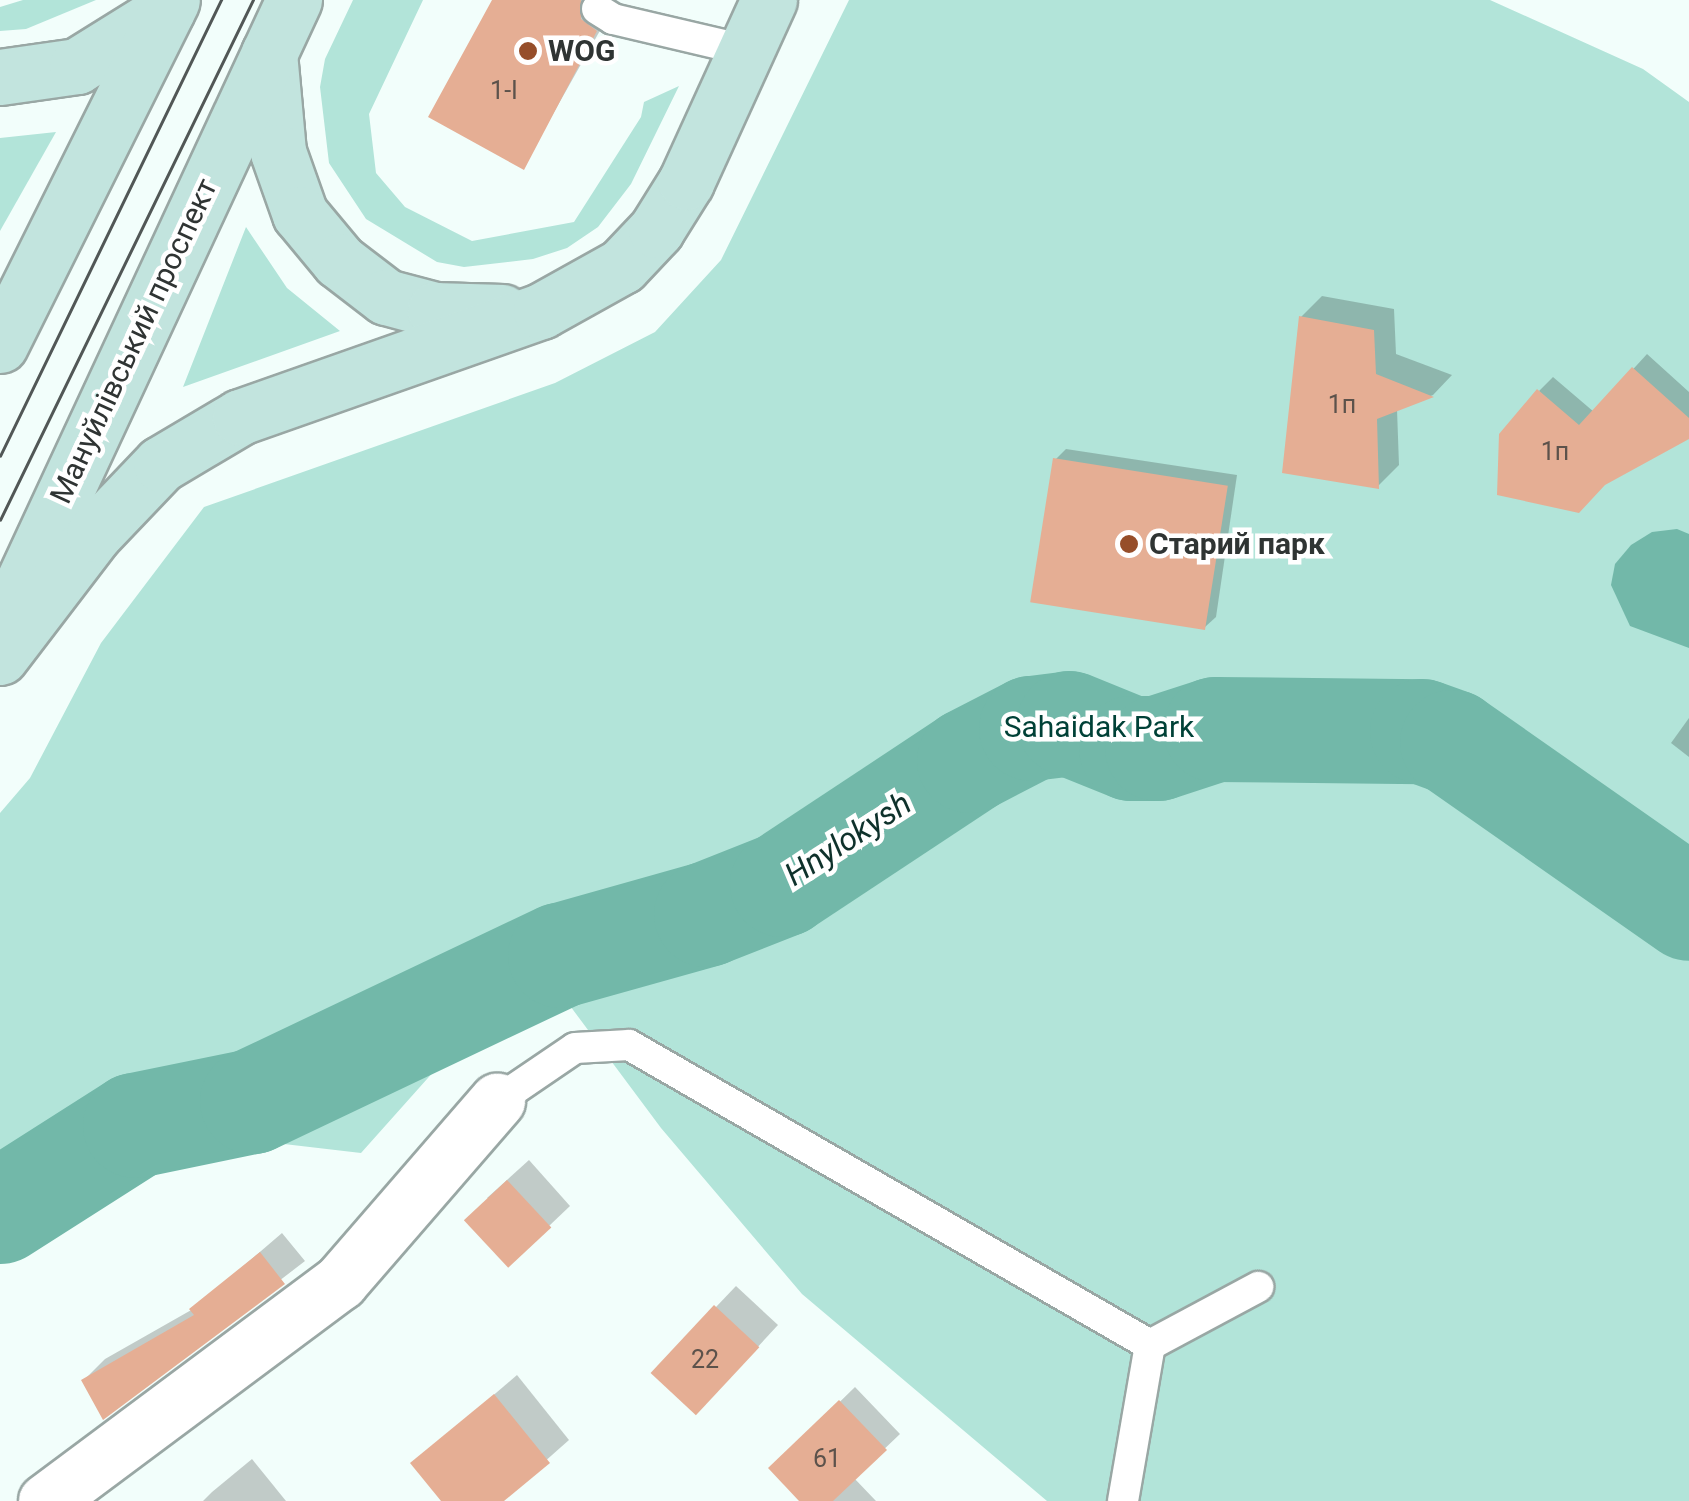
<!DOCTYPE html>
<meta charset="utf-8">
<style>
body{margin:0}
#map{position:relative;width:1689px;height:1501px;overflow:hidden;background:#f2fefb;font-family:Roboto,sans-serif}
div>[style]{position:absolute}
.green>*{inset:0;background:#b2e4d9}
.water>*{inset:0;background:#72b8a9}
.shadow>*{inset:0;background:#0003}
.river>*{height:105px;margin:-52.5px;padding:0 52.5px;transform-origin:52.5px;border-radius:52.5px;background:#72b8a9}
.building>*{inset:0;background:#e5ae94;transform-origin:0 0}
.roads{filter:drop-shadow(2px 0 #99a7a4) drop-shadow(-2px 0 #99a7a4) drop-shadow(0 2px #99a7a4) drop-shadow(0 -2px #99a7a4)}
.lane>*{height:30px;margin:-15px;padding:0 15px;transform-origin:15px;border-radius:15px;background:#fff}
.street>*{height:55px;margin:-27.5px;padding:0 27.5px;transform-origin:27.5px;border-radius:27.5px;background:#fff}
.secondary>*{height:55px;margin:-27.5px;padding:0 27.5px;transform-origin:27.5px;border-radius:27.5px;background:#c2e4de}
.tram>*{height:2.5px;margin:-1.25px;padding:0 1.25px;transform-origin:1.25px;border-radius:1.25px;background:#515756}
.dots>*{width:28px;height:28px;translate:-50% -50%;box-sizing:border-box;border:5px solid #fff;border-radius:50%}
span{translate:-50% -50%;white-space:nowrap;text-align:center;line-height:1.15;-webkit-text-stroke:9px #fff;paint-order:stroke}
.number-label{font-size:25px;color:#5c524b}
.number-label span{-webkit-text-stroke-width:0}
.poi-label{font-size:30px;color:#2f3433;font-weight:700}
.left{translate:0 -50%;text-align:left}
.street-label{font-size:30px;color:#2f3433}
.park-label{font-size:30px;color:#004137}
.water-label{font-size:32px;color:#0e312b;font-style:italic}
</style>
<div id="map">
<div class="green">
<div style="clip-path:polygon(23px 0,96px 0,26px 29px,0 31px,0 7px)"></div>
<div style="clip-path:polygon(353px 0,423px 0,369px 114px,376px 173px,405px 207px,472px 241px,574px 222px,641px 117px,644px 102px,679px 86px,631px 184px,598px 227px,567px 248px,533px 259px,464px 267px,437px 262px,366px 219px,329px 163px,320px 87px,325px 59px)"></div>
<div style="clip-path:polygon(849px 0,1490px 0,1643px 69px,1689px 102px,1689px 1501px,1047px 1501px,802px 1294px,661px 1128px,556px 987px,477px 1023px,361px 1153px,250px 1140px,66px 1170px,0 1207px,0 813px,30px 778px,101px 643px,204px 507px,555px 383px,655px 332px,721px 260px)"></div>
<div style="clip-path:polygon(56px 132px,0 231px,0 138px)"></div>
<div style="clip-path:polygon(246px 227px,287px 288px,340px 331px,183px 387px)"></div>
</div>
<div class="water">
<div style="clip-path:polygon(1677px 529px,1689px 534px,1689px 648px,1630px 626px,1611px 585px,1615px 564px,1631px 545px,1652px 532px)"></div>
</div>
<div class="shadow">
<div style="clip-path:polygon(494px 0,590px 0,606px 20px,523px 167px)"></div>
<div style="clip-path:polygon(1322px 296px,1394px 309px,1396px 354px,1452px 375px,1433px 395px,1397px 409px,1399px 465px,1378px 486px,1301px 317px)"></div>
<div style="clip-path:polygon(1647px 354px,1689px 392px,1689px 436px,1606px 482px,1539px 391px,1553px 377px,1594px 412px)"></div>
<div style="clip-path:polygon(1066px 449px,1237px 475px,1216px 617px,1205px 627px,1056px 459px)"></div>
<div style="clip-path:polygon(1689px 718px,1689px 757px,1671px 743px)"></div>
<div style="clip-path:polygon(529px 1160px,570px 1206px,549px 1226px,487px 1198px)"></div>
<div style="clip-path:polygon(282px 1233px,305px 1261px,104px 1416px,84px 1380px,105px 1359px,193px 1309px)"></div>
<div style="clip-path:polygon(736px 1286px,778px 1325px,716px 1392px,653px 1373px)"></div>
<div style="clip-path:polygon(517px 1375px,569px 1440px,500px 1501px,444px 1501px,414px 1463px)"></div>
<div style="clip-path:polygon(855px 1387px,900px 1434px,854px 1478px,876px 1501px,803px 1501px,772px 1468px)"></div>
<div style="clip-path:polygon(252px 1459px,286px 1501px,203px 1501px,212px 1492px)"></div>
</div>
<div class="river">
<div style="left:0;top:1211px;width:160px;rotate:-32.5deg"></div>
<div style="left:135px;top:1125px;width:119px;rotate:-11.6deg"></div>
<div style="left:252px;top:1101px;width:341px;rotate:-25.4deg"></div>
<div style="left:560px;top:955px;width:152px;rotate:-15.7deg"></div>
<div style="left:706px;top:914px;width:82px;rotate:-21.5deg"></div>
<div style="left:782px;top:884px;width:224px;rotate:-33.5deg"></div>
<div style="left:969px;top:760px;width:70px;rotate:-27.3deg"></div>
<div style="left:1031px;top:728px;width:38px;rotate:-7deg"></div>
<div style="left:1069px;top:723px;width:67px;rotate:22deg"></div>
<div style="left:1131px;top:748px;width:26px"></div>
<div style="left:1157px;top:748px;width:61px;rotate:-18.1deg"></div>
<div style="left:1215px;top:729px;width:207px;rotate:0.6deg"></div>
<div style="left:1422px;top:731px;width:32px;rotate:20deg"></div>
<div style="left:1452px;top:742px;width:289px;rotate:35deg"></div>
</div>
<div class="building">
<div style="clip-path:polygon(492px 0,581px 0,581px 19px,597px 31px,524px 170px,428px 117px)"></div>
<div style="clip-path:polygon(1299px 316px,1374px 330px,1376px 374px,1434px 397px,1377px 419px,1379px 489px,1282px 473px)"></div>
<div style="clip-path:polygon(1632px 367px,1689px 418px,1689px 439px,1605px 485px,1579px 513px,1497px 495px,1499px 434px,1537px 389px,1579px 425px)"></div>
<div style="left:1053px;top:458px;width:177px;height:146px;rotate:9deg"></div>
<div style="left:507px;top:1180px;width:65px;height:59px;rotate:47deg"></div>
<div style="clip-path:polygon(260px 1252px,285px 1284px,103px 1420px,81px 1380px,194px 1315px,189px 1309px)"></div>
<div style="left:714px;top:1305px;width:62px;height:93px;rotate:43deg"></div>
<div style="clip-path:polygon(494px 1394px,550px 1463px,504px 1501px,441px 1501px,410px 1463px)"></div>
<div style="clip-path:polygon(839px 1400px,887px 1450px,833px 1501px,799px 1501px,768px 1468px)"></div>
</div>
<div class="roads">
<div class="lane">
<div style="left:597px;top:9px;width:19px;rotate:32deg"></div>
<div style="left:613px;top:19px;width:136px;rotate:13.2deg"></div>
<div style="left:497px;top:1101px;width:94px;rotate:-34.2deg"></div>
<div style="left:575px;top:1048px;width:54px;rotate:-3.2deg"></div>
<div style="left:629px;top:1045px;width:601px;rotate:29.93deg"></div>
<div style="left:1123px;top:1501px;width:158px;rotate:-80.2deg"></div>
<div style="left:1150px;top:1345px;width:123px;rotate:-28.2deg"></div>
</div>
<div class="street">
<div style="left:46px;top:1501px;width:367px;rotate:-36.7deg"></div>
<div style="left:340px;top:1282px;width:240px;rotate:-49.1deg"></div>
</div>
<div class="secondary">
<div style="left:269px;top:53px;width:99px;rotate:84.8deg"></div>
<div style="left:278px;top:152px;width:66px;rotate:70.5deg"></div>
<div style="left:300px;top:214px;width:61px;rotate:50.3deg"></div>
<div style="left:339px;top:261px;width:59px;rotate:37.5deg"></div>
<div style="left:386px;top:297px;width:51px;rotate:14.9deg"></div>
<div style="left:435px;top:310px;width:67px;rotate:1.7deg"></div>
<div style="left:0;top:77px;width:78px;rotate:-8.1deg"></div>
<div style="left:77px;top:66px;width:106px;rotate:-31.9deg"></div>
<div style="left:0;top:345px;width:385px;rotate:-63.5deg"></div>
<div style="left:14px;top:602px;width:664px;rotate:-65.06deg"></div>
<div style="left:0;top:657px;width:155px;rotate:-52.6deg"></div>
<div style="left:94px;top:534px;width:97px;rotate:-46.3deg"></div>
<div style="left:161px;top:464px;width:92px;rotate:-30.7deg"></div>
<div style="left:240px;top:417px;width:319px;rotate:-19.4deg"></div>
<div style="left:541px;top:311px;width:93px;rotate:-29.1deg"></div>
<div style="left:622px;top:266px;width:50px;rotate:-46.6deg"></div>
<div style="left:656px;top:230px;width:57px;rotate:-58deg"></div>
<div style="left:686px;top:182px;width:200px;rotate:-65.5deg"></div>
</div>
</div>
<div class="tram">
<div style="left:0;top:456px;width:507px;rotate:-64.14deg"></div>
<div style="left:0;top:520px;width:578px;rotate:-64.06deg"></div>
</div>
<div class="dots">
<div style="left:528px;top:51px;background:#964e2a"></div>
<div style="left:1129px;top:544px;background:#964e2a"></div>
</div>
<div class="number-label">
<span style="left:504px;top:91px">1-І</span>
<span style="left:1342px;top:405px">1п</span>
<span style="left:1555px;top:452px">1п</span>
<span style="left:705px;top:1360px">22</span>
<span style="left:827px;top:1459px">61</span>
</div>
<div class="poi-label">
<span class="left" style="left:548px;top:51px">WOG</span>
<span class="left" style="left:1149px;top:544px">Старий парк</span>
</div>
<div class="street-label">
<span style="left:134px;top:341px;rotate:-65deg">Мануйлівський проспект</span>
</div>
<div class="park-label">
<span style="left:1099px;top:727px">Sahaidak Park</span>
</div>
<div class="water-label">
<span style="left:848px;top:839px;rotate:-33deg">Hnylokysh</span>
</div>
</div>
